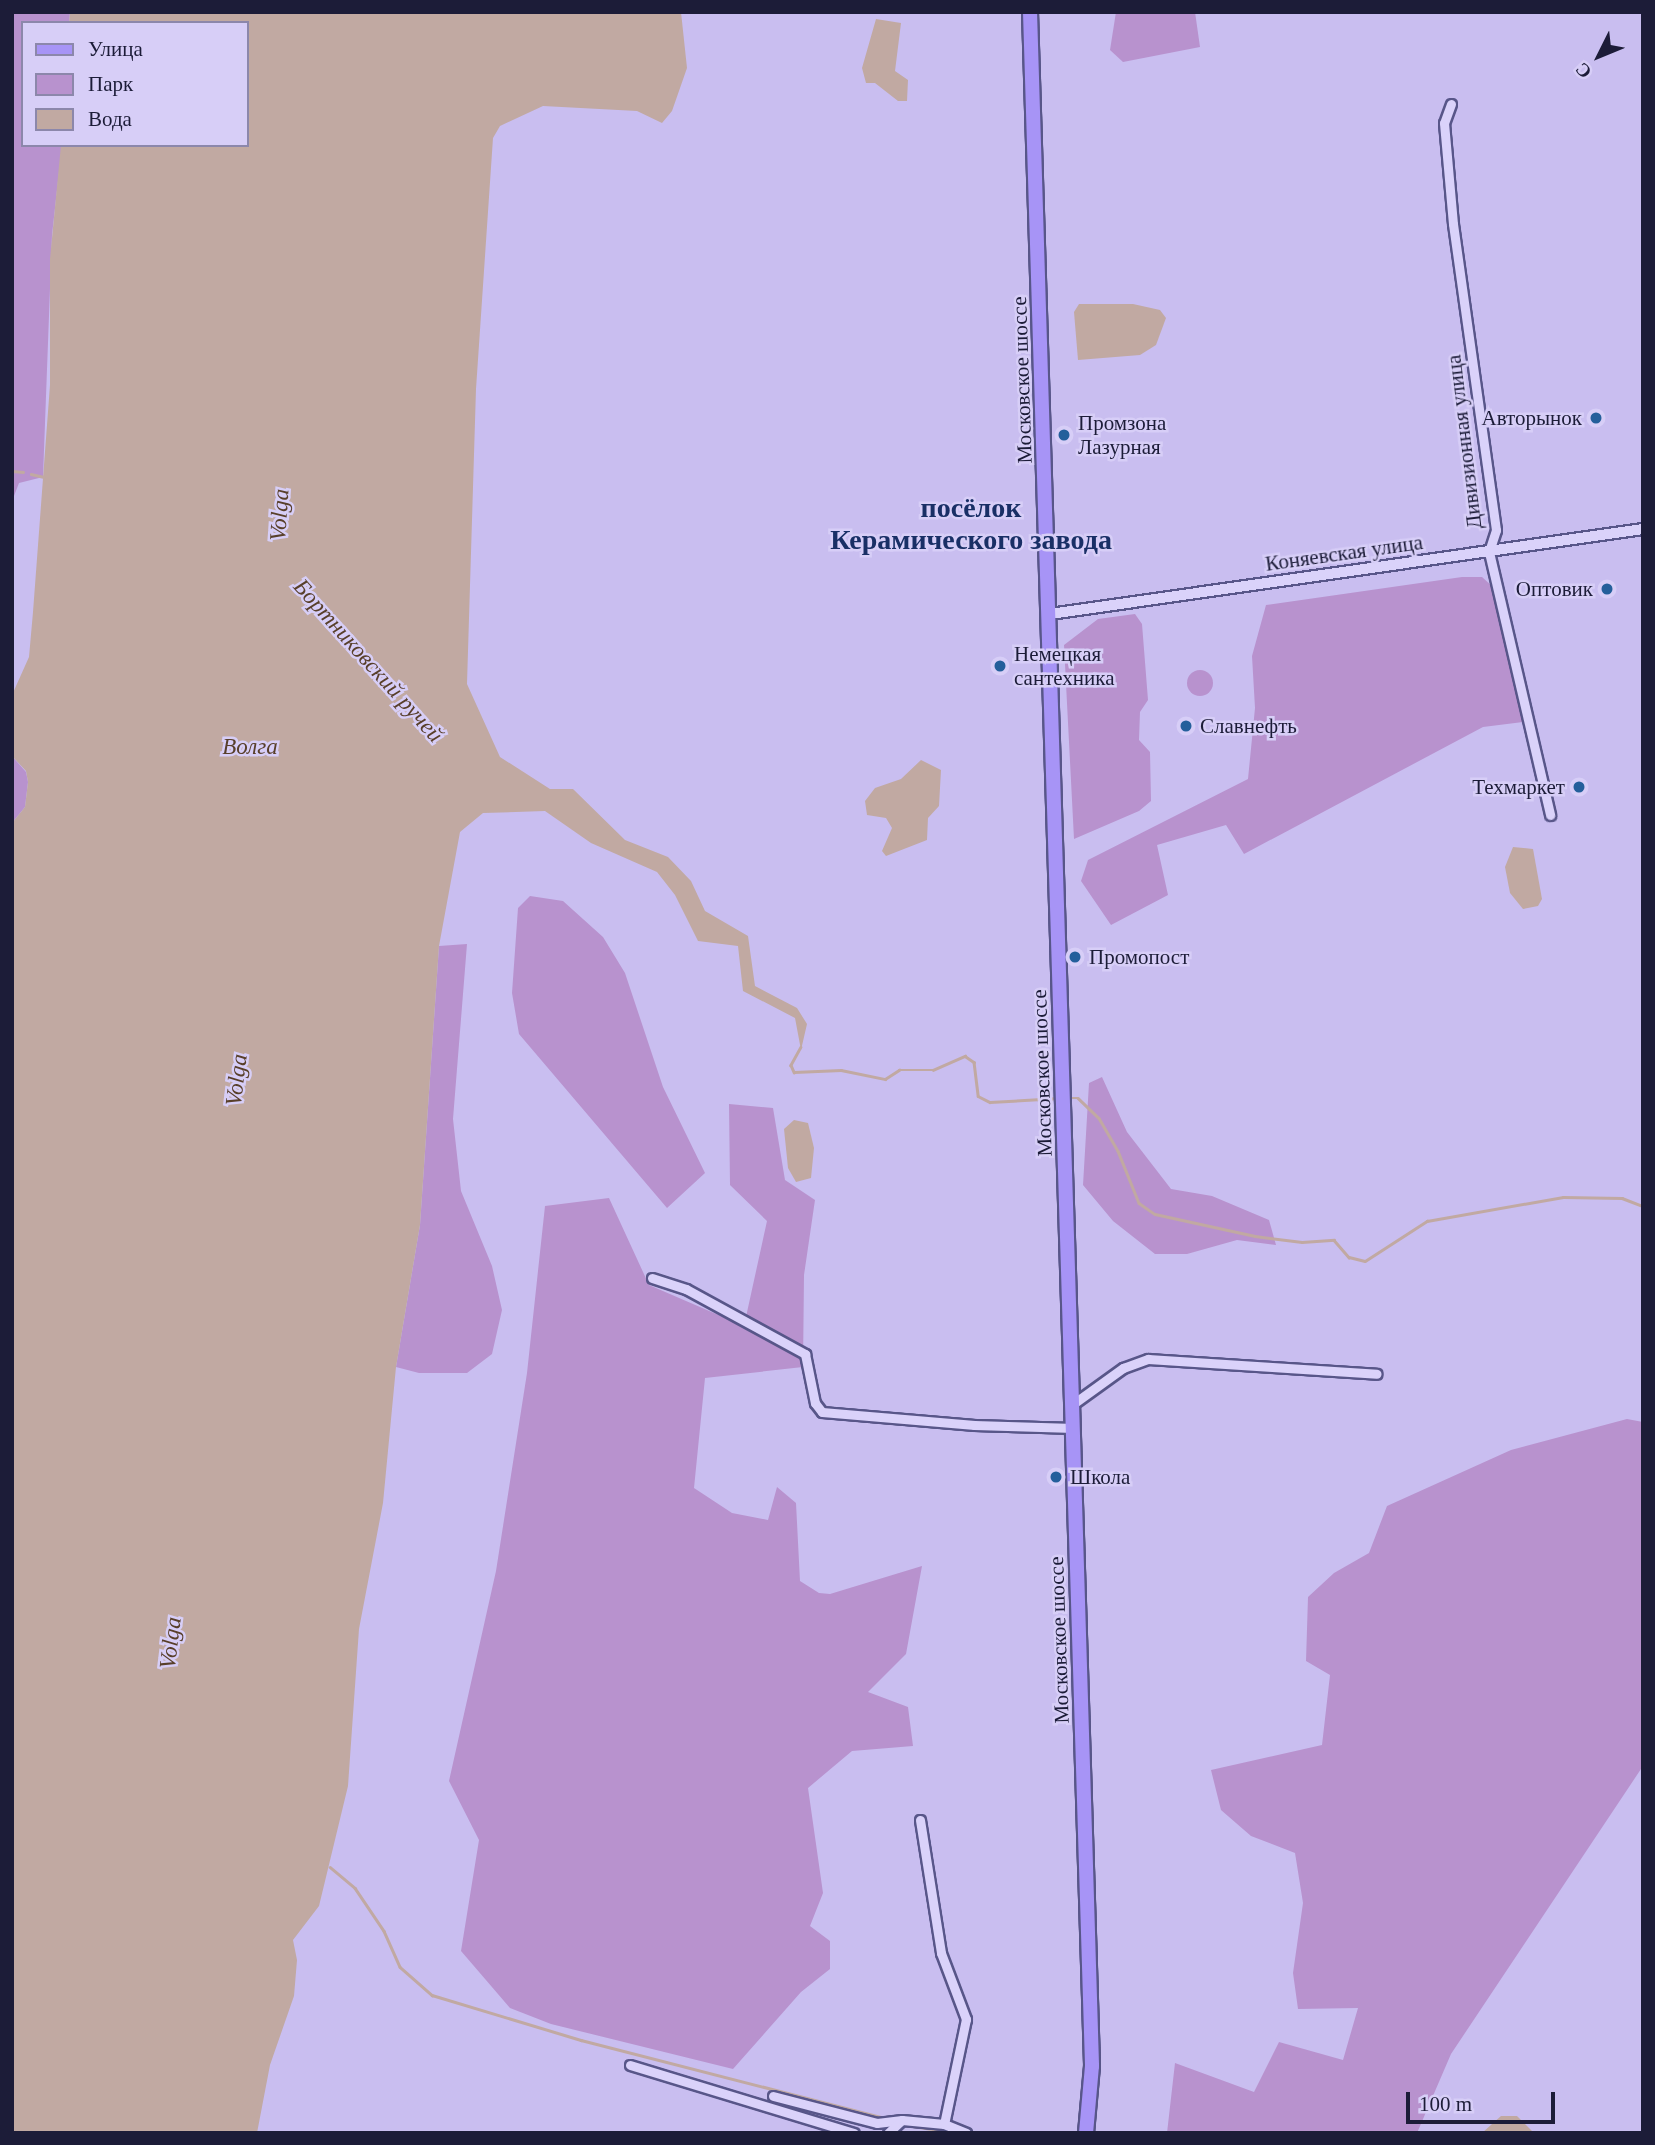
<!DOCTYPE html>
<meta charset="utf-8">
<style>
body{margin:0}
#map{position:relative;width:1655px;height:2145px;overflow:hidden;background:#c9bef0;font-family:"Times New Roman",serif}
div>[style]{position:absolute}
.green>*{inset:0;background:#b892ce}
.round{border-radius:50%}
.water>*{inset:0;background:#c1a9a2}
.stream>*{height:2.5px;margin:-1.25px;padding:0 1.25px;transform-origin:1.25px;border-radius:1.25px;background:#c1a9a2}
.roads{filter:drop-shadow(2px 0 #585689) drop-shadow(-2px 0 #585689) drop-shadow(0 2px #585689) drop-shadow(0 -2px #585689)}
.minor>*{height:9px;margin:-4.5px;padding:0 4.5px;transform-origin:4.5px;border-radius:4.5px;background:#dad2fa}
.tertiary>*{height:10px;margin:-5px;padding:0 5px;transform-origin:5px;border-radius:5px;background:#dad2fa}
.primary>*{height:14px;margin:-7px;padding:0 7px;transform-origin:7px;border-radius:7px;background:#a794f6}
.dots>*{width:19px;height:19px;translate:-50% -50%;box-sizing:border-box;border:4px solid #d7cef7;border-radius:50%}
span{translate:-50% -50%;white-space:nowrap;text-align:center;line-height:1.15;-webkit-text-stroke:5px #d7cef7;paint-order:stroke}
.street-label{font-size:21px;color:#1c1c38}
.poi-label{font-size:21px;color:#1c1c38}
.right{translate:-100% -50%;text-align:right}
.left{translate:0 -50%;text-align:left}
.water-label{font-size:23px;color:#583f2a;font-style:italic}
.district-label{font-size:28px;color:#192f66;font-weight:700}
.frame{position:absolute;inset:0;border:14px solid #1c1c38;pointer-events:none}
.legend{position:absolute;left:21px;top:21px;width:228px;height:126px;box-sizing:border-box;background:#d7cef7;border:2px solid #8c87ab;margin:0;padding:9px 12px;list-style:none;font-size:21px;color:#1c1c38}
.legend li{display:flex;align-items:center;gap:14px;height:35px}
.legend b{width:35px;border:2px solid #8c87ab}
.north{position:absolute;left:1564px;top:21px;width:70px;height:70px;-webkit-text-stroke:5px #d7cef7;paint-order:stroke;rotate:227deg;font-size:19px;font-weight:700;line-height:28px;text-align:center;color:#1c1c38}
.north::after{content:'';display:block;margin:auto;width:24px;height:32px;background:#1c1c38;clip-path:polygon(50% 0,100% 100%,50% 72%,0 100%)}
.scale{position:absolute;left:1406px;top:2092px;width:149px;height:32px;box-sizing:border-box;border:4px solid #1c1c38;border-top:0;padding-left:9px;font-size:21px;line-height:24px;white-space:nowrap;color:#1c1c38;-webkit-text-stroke:5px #d7cef7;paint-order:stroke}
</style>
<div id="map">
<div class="green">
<div style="clip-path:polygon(12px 12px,70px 12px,69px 23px,23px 23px,23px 145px,62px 145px,52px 235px,43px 477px,19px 483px,14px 496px)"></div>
<div style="clip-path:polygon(1116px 12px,1195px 12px,1200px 47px,1123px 62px,1110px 50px)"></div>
<div style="clip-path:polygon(1462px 577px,1482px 577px,1493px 587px,1523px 722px,1483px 727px,1244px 854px,1226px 825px,1157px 845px,1168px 895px,1111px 925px,1081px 881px,1088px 860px,1248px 779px,1255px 708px,1252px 656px,1266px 605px)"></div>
<div style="clip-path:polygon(1135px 614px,1142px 624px,1148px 700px,1140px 712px,1139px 740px,1150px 752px,1151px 801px,1139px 811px,1074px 839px,1064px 645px,1098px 619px)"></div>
<div class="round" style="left:1187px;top:670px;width:26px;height:26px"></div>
<div style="clip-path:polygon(12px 756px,26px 772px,28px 782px,25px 807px,12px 823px)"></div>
<div style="clip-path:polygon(530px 896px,563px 901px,603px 937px,625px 973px,663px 1087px,705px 1173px,667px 1208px,519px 1034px,512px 993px,518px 908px)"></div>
<div style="clip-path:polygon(467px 944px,453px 1119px,461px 1191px,492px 1266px,502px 1310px,492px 1354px,467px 1373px,419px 1373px,396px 1367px,420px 1225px,439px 946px)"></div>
<div style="clip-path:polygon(1102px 1077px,1127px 1132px,1171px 1189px,1212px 1196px,1269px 1220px,1276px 1245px,1237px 1240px,1187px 1254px,1155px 1254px,1113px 1221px,1083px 1185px,1089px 1083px)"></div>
<div style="clip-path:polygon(729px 1104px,773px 1108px,785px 1180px,815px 1200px,804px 1275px,803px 1367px,705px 1378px,694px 1488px,732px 1513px,768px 1520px,777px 1487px,796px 1503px,800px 1581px,819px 1593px,830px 1594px,922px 1566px,906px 1654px,868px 1692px,908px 1707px,913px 1746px,852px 1751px,808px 1788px,823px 1893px,810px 1926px,830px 1941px,830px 1969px,801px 1992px,733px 2069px,551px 2024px,510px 2008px,461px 1951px,479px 1840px,449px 1781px,496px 1571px,527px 1373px,545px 1206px,609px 1198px,649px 1285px,744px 1326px,767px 1221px,730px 1185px)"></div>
<div style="clip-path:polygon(1627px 1419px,1643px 1422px,1643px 1766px,1451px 2054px,1417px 2133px,1167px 2133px,1175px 2063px,1254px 2092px,1279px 2042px,1343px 2060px,1358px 2008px,1298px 2009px,1293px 1973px,1303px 1903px,1295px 1853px,1251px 1836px,1221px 1810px,1211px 1770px,1322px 1745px,1330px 1675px,1306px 1661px,1308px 1597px,1334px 1573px,1369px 1553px,1387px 1506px,1511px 1450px)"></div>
</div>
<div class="water">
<div style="clip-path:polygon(70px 12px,681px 12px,687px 68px,672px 111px,662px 123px,637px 111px,543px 106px,500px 126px,493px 138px,476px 389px,467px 684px,500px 757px,550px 789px,573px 789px,625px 840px,668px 857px,691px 881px,705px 911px,748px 936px,755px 986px,797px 1008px,807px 1024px,801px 1050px,795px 1018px,743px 991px,738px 946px,698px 941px,675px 895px,657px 872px,591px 843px,545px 811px,483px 813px,460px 832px,439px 946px,420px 1225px,396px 1367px,383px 1503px,359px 1629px,348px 1786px,319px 1906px,293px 1940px,297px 1960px,294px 1996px,270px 2065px,257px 2133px,12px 2133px,12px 823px,25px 807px,28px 782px,26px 771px,12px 756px,12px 695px,29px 657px,33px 612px,50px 385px,50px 259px,61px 145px,247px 145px,247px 23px,69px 23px)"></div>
<div style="clip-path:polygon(876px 19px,901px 23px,895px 71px,908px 80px,907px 101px,898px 101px,875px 83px,866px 83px,862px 68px)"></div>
<div style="clip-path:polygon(1079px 304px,1133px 304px,1160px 310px,1166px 318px,1156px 345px,1140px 355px,1078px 360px,1074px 312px)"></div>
<div style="clip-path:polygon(921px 760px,941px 770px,939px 806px,928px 818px,927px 840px,886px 856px,882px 851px,892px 828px,886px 818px,867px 815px,865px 801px,875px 788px,901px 779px)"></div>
<div style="clip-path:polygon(1513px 847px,1533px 849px,1542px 899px,1538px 906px,1523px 909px,1510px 893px,1505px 867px)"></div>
<div style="clip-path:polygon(794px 1120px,808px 1123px,814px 1148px,811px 1178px,796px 1182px,788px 1168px,784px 1129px)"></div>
<div style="clip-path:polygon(1501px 2116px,1517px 2116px,1534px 2133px,1482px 2133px)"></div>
</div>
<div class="stream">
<div style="left:12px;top:471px;width:11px;rotate:5deg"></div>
<div style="left:31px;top:474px;width:13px;rotate:13deg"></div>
<div style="left:801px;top:1047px;width:21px;rotate:119deg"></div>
<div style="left:791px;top:1065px;width:8px;rotate:67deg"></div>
<div style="left:794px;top:1072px;width:47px;rotate:-2.4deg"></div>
<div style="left:841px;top:1070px;width:45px;rotate:11.6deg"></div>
<div style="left:885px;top:1079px;width:17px;rotate:-33deg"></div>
<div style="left:899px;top:1070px;width:34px"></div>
<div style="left:933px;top:1070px;width:35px;rotate:-24deg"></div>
<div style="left:965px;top:1056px;width:11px;rotate:34deg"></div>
<div style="left:974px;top:1062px;width:34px;rotate:83deg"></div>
<div style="left:978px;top:1096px;width:13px;rotate:27deg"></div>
<div style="left:990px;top:1102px;width:69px;rotate:-3.3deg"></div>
<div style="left:1069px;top:1098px;width:9px"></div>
<div style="left:1078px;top:1098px;width:29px;rotate:44deg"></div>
<div style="left:1099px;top:1118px;width:38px;rotate:60deg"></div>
<div style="left:1118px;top:1151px;width:56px;rotate:68deg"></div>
<div style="left:1139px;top:1203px;width:19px;rotate:35deg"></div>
<div style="left:1155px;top:1214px;width:102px;rotate:12.4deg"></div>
<div style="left:1255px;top:1236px;width:47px;rotate:7.3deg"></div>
<div style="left:1302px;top:1242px;width:32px;rotate:-4deg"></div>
<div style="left:1334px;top:1240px;width:23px;rotate:49deg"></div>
<div style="left:1349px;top:1257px;width:16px;rotate:14deg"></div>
<div style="left:1365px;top:1261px;width:74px;rotate:-32.8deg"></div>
<div style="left:1427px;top:1221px;width:138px;rotate:-10deg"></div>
<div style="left:1563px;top:1197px;width:59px;rotate:1deg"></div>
<div style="left:1622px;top:1198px;width:22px;rotate:21deg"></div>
<div style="left:330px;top:1867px;width:33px;rotate:40deg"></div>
<div style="left:355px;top:1888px;width:52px;rotate:56deg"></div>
<div style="left:384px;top:1931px;width:39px;rotate:66deg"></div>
<div style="left:400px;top:1967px;width:43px;rotate:41.2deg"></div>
<div style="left:432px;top:1995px;width:156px;rotate:16.8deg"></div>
<div style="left:581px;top:2040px;width:314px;rotate:14.4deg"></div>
<div style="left:906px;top:2125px;width:46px;rotate:8.8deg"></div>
</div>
<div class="roads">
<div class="minor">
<div style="left:1451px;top:104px;width:20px;rotate:110deg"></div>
<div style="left:1444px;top:123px;width:101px;rotate:84.9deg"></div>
<div style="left:1453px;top:224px;width:309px;rotate:82deg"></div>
<div style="left:1496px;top:530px;width:23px;rotate:108deg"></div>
<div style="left:1489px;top:552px;width:270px;rotate:76.9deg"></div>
<div style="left:652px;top:1278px;width:36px;rotate:18deg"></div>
<div style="left:686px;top:1289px;width:136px;rotate:28.6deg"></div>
<div style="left:805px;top:1354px;width:50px;rotate:78.5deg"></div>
<div style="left:815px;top:1403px;width:11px;rotate:52deg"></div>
<div style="left:822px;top:1412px;width:153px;rotate:4.9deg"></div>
<div style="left:974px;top:1425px;width:100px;rotate:1.7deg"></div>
<div style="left:1073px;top:1404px;width:62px;rotate:-35.8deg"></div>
<div style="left:1123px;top:1368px;width:27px;rotate:-20deg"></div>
<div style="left:1148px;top:1359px;width:229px;rotate:3.7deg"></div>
<div style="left:920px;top:1820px;width:135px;rotate:81deg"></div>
<div style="left:941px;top:1953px;width:71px;rotate:69.3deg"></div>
<div style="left:966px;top:2019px;width:107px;rotate:101.8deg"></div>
<div style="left:630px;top:2065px;width:234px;rotate:16.9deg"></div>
<div style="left:773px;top:2096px;width:107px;rotate:14.6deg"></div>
<div style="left:877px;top:2123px;width:25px;rotate:-7deg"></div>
<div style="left:888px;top:2133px;width:19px;rotate:-43deg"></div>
<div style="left:902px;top:2120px;width:42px;rotate:5.4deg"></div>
<div style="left:944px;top:2124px;width:24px;rotate:22deg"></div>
</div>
<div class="tertiary">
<div style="left:1050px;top:614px;width:599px;rotate:-8.16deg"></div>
</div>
<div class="primary">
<div style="left:1030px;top:12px;width:2055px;rotate:88.27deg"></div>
<div style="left:1092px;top:2066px;width:67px;rotate:95.1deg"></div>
</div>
</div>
<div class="dots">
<div style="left:1596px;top:418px;background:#245f9b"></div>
<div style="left:1064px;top:435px;background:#245f9b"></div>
<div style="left:1607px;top:589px;background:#245f9b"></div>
<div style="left:1000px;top:666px;background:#245f9b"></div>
<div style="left:1186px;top:726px;background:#245f9b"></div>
<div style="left:1579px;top:787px;background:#245f9b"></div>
<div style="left:1075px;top:957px;background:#245f9b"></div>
<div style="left:1056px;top:1477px;background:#245f9b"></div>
</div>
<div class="street-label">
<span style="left:1022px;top:380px;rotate:-92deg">Московское шоссе</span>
<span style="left:1464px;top:442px;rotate:-97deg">Дивизионная улица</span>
<span style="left:1344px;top:553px;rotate:-8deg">Коняевская улица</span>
<span style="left:1042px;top:1073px;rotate:-92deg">Московское шоссе</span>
<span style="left:1059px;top:1640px;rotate:-92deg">Московское шоссе</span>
</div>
<div class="poi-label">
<span class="right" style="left:1582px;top:418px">Авторынок</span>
<span class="left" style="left:1078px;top:435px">Промзона<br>Лазурная</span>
<span class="right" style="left:1593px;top:589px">Оптовик</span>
<span class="left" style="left:1014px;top:666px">Немецкая<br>сантехника</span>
<span class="left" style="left:1200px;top:726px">Славнефть</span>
<span class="right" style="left:1565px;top:787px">Техмаркет</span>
<span class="left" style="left:1089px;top:957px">Промопост</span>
<span class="left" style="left:1070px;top:1477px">Школа</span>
</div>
<div class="water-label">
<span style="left:280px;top:515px;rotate:-86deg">Volga</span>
<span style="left:368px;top:661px;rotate:48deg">Бортниковский ручей</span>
<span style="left:250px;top:747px">Волга</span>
<span style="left:237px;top:1080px;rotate:-83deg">Volga</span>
<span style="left:171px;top:1643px;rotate:-83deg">Volga</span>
</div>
<div class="district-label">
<span style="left:971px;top:524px">посёлок<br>Керамического завода</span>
</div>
<div class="frame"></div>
<ul class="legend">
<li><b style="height:9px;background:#a794f6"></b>Улица</li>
<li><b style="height:19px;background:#b892ce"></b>Парк</li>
<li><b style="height:19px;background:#c1a9a2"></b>Вода</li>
</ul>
<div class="north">С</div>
<div class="scale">100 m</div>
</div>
